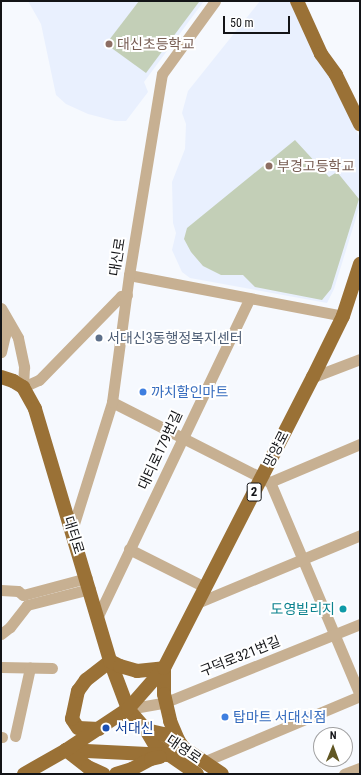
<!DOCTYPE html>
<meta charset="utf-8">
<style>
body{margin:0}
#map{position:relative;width:361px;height:775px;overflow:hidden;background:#f6f9fe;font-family:"Roboto Condensed","Noto Sans KR",sans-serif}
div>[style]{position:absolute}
.built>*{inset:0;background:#e9f0fe}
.green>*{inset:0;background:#c3cfb7}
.minor>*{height:11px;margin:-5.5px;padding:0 5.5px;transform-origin:5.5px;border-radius:5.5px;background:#c7b092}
.major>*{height:14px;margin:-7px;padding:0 7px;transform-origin:7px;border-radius:7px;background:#9a7136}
.dots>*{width:11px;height:11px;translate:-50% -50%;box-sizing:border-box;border:2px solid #fff;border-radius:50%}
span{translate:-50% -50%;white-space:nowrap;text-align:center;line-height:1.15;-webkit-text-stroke:4px #fff;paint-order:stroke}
.shield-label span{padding:1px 3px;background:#fff;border:1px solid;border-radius:3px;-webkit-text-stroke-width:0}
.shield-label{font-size:13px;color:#131417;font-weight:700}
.education-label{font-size:14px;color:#785e54}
.left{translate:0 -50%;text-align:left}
.street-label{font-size:14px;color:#131417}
.service-label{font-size:14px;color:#4e5e75}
.shop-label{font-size:14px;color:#366cbe}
.culture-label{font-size:14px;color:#0d838f}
.right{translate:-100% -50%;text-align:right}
.transit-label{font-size:14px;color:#164399}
.frame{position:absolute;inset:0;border:2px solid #131417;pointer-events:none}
.north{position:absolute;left:313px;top:727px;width:40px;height:40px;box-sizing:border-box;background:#fff;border:1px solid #a1a1a2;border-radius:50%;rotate:1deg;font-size:11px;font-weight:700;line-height:16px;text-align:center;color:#131417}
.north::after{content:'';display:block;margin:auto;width:14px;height:18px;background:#615724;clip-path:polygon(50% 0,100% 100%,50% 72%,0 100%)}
.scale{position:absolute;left:223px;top:16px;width:67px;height:18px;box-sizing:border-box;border:2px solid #131417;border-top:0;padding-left:5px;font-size:12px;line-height:14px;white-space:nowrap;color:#131417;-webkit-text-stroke:3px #fff;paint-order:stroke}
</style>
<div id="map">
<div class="built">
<div style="clip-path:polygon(28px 1px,204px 1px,144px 82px,148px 92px,126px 121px,115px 121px,88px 114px,66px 104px,56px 95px,41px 24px)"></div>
<div style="clip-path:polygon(260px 1px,291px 1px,360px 138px,360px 205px,334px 289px,327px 303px,190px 278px,182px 272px,172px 250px,176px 233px,173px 223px,172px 182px,185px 149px,186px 124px,182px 113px,188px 91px)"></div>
</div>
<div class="green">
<div style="clip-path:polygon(139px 1px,199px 2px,146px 73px,106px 44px)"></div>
<div style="clip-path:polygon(295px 140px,329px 177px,337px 172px,359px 199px,331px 289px,322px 300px,255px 287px,243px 275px,221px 275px,203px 266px,191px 252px,184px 239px,187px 228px)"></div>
</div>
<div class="minor">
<div style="left:129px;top:275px;width:218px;rotate:10.8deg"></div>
<div style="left:1px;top:308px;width:34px;rotate:60deg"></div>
<div style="left:18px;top:338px;width:30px;rotate:78deg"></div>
<div style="left:24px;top:367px;width:20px;rotate:93deg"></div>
<div style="left:23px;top:387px;width:17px;rotate:-24deg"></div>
<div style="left:39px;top:380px;width:117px;rotate:-45.7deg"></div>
<div style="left:121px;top:296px;width:6px;rotate:-9deg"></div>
<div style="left:1px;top:352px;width:17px;rotate:-77deg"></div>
<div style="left:5px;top:335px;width:20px;rotate:-96deg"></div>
<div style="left:313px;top:377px;width:50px;rotate:-21deg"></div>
<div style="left:112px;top:402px;width:177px;rotate:26.9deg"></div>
<div style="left:270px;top:482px;width:231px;rotate:67.1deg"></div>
<div style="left:270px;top:482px;width:98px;rotate:-22.9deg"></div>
<div style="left:72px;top:530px;width:134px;rotate:-72.6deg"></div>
<div style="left:112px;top:402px;width:128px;rotate:-82.4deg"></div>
<div style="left:129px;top:275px;width:204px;rotate:-80.7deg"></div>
<div style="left:162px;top:74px;width:90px;rotate:-54deg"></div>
<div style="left:129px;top:549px;width:85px;rotate:26.6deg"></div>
<div style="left:1px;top:590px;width:17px;rotate:3deg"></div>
<div style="left:18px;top:591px;width:6px;rotate:39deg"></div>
<div style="left:23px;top:595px;width:66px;rotate:-14.9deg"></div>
<div style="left:197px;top:603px;width:177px;rotate:-22.6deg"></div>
<div style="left:98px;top:616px;width:352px;rotate:-64.5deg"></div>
<div style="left:1px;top:634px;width:11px;rotate:-38deg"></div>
<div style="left:10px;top:627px;width:28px;rotate:-52deg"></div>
<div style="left:27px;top:605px;width:65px;rotate:-14.3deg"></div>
<div style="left:1px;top:667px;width:51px;rotate:1.1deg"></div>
<div style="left:128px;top:709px;width:39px;rotate:-10deg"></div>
<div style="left:166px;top:702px;width:209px;rotate:-21.9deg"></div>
<div style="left:15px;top:736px;width:70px;rotate:-77.6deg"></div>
<div style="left:1px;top:737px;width:1px"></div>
<div style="left:203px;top:762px;width:170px;rotate:-22.8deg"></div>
<div style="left:344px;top:774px;width:17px;rotate:-21deg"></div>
</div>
<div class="major">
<div style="left:297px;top:1px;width:58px;rotate:65.6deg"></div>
<div style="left:321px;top:54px;width:26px;rotate:54deg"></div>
<div style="left:336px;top:75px;width:55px;rotate:63.9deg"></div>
<div style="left:1px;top:377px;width:13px;rotate:18deg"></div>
<div style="left:13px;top:381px;width:12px;rotate:31deg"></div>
<div style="left:23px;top:387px;width:25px;rotate:61deg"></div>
<div style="left:35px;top:409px;width:263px;rotate:73.4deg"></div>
<div style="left:110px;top:661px;width:51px;rotate:69.4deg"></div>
<div style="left:128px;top:709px;width:28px;rotate:49deg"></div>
<div style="left:146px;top:730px;width:17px;rotate:59deg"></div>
<div style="left:155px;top:745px;width:51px;rotate:34.6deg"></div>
<div style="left:99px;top:729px;width:21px;rotate:-177deg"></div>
<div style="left:78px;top:728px;width:11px;rotate:-124deg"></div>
<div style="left:72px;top:719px;width:29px;rotate:-78deg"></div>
<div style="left:78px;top:691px;width:14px;rotate:-54deg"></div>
<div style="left:86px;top:680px;width:31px;rotate:-38deg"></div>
<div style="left:110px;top:661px;width:11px;rotate:27deg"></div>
<div style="left:120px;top:666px;width:18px;rotate:16deg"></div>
<div style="left:137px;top:671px;width:27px;rotate:-6deg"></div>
<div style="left:164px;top:668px;width:26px;rotate:90deg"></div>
<div style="left:164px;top:694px;width:28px;rotate:77deg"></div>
<div style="left:170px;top:721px;width:21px;rotate:67deg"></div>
<div style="left:178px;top:740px;width:11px;rotate:56deg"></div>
<div style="left:146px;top:730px;width:17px;rotate:13deg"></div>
<div style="left:163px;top:734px;width:71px;rotate:34.1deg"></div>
<div style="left:66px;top:750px;width:102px;rotate:2.8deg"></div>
<div style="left:66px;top:750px;width:28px;rotate:38deg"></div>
<div style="left:88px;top:767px;width:17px;rotate:25deg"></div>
<div style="left:24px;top:774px;width:48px;rotate:-29.7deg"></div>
<div style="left:66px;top:750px;width:74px;rotate:-33.5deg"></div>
<div style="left:128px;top:709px;width:55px;rotate:-48.7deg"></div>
<div style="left:164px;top:668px;width:327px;rotate:-62.9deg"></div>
<div style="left:313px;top:377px;width:68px;rotate:-63.8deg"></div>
<div style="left:343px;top:316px;width:55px;rotate:-71.9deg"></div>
<div style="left:116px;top:774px;width:17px;rotate:-17deg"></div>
<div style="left:132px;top:769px;width:21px;rotate:-28deg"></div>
<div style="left:151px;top:759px;width:9px;rotate:-13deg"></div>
</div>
<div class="dots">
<div style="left:109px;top:44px;background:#8d6e63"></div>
<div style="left:269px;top:166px;background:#8d6e63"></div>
<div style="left:99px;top:338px;background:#5c6f8a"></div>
<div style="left:143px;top:392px;background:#3f7fe0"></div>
<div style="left:343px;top:609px;background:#0f9aa8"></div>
<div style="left:225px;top:717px;background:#3f7fe0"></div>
<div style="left:106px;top:728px;background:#1a4fb4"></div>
</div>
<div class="shield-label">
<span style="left:254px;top:492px">2</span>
</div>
<div class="education-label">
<span class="left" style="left:117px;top:44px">대신초등학교</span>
<span class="left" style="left:277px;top:166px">부경고등학교</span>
</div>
<div class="street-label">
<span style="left:117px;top:257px;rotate:-81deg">대신로</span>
<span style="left:276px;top:449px;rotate:-63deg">망양로</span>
<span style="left:160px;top:450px;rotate:-65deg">대티로179번길</span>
<span style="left:74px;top:535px;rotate:73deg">대티로</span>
<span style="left:240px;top:656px;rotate:-22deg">구덕로321번길</span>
<span style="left:184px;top:749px;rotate:34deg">대영로</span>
</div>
<div class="service-label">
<span class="left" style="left:107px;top:338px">서대신3동행정복지센터</span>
</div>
<div class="shop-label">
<span class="left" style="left:151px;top:392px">까치할인마트</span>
<span class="left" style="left:233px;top:717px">탑마트 서대신점</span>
</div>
<div class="culture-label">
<span class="right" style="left:335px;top:609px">도영빌리지</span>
</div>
<div class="transit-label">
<span class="left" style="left:115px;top:728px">서대신</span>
</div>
<div class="frame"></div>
<div class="north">N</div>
<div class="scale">50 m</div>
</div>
